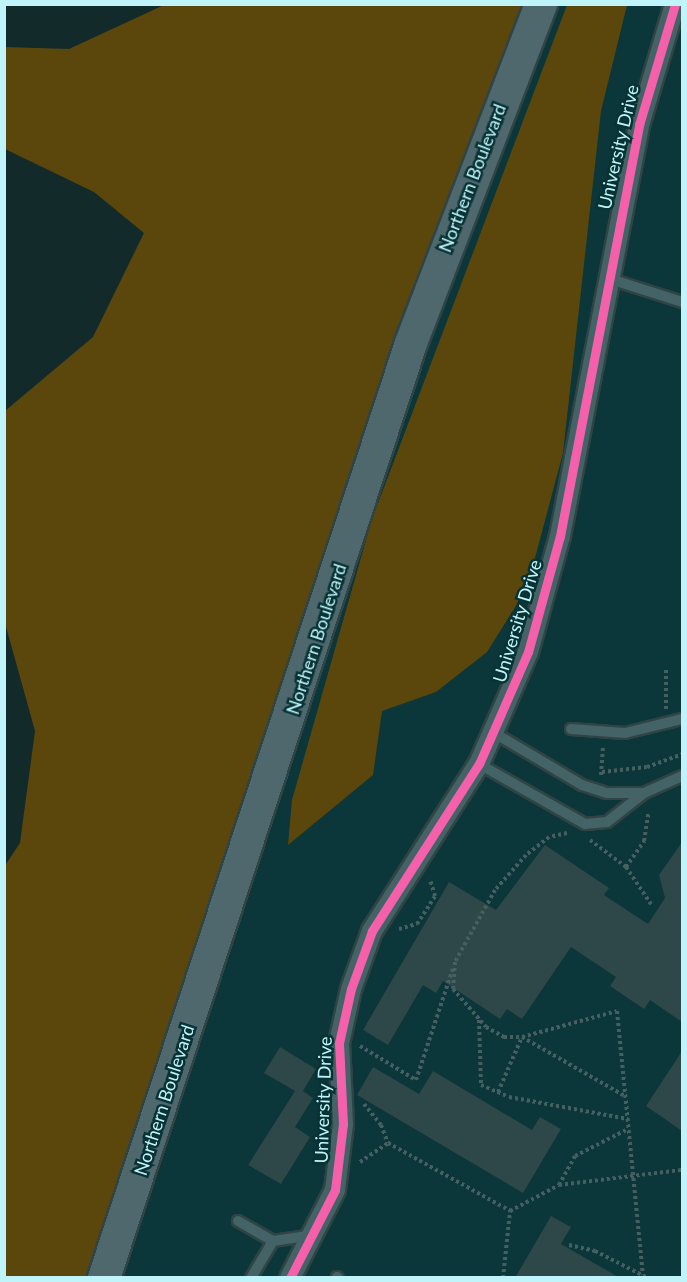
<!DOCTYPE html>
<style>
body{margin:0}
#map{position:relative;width:687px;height:1282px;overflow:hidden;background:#132a2b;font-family:Lato,sans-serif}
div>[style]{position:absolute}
.built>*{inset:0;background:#0b363a}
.forest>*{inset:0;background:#5b470c}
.building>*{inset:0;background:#2e4748}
.path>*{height:4px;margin-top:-2px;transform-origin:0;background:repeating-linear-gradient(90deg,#466062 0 3px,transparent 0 6px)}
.roads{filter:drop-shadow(2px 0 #304445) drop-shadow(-2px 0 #304445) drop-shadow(0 2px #304445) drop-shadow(0 -2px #304445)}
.service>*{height:10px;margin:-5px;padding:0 5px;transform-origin:5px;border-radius:5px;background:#436366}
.minor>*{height:20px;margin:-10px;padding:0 10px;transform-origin:10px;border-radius:10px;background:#436366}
.primary>*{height:32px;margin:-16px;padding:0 16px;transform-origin:16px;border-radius:16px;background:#4e686e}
.cycleway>*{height:9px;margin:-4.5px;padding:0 4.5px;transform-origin:4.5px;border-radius:4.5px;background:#f560ab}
span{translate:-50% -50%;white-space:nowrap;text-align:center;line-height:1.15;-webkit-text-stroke:5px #093235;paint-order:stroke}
.street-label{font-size:18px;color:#bff5fa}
.frame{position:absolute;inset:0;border:6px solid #bff5fa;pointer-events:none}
</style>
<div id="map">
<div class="built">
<div style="clip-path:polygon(541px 5px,682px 5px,682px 1277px,104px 1278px)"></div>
</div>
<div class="forest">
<div style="clip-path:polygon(164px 5px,541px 5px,104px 1277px,5px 1277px,4px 867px,20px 843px,35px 731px,5px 623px,5px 411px,93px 337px,144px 233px,94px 192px,5px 149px,5px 47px,69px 49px)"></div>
<div style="clip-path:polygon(567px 5px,627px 5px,601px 111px,563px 453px,527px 588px,487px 652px,436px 692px,382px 711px,373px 775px,288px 845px,292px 800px,372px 519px)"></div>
</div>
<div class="building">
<div style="clip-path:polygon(682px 842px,682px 1022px,650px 1000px,644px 1009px,610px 986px,616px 977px,571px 947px,522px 1019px,507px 1009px,500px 1019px,443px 981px,436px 993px,423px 985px,388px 1045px,363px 1030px,449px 882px,496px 910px,545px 845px,609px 888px,604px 895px,648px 924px,665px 898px,659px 875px)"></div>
<div style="clip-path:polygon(280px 1047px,316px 1069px,303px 1091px,313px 1098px,295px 1127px,310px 1137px,281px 1184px,248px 1165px,295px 1091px,264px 1073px)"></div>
<div style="clip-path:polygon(682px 1051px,682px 1131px,646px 1106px)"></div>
<div style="clip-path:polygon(373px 1067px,419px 1094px,433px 1071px,532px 1130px,540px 1117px,561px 1129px,523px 1193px,357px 1095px)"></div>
<div style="clip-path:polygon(551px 1216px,571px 1227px,561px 1244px,620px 1278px,515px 1278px)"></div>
</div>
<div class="path">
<div style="left:666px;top:709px;width:41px;rotate:-90deg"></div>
<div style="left:602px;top:772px;width:45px;rotate:-6.3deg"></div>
<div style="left:647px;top:767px;width:37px;rotate:-20deg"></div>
<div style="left:601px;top:775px;width:28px;rotate:-86deg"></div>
<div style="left:567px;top:833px;width:18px;rotate:167deg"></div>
<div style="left:549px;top:837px;width:29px;rotate:142deg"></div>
<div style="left:526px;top:855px;width:47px;rotate:131.5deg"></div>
<div style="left:495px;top:890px;width:82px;rotate:119.1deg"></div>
<div style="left:455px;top:962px;width:27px;rotate:94deg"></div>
<div style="left:453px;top:989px;width:50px;rotate:49deg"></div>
<div style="left:486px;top:1027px;width:21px;rotate:29deg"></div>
<div style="left:504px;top:1037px;width:18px"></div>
<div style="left:522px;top:1037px;width:98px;rotate:-15.3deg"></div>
<div style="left:617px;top:1011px;width:265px;rotate:84.4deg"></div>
<div style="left:590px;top:840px;width:45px;rotate:36.9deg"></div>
<div style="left:626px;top:867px;width:45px;rotate:56deg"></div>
<div style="left:626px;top:867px;width:32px;rotate:-55deg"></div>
<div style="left:644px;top:841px;width:30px;rotate:-81deg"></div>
<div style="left:399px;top:929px;width:19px;rotate:-16deg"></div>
<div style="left:417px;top:924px;width:33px;rotate:-57deg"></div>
<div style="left:435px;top:896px;width:17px;rotate:-107deg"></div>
<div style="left:479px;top:1020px;width:65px;rotate:88.2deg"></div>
<div style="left:481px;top:1085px;width:30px;rotate:23deg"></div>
<div style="left:509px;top:1097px;width:121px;rotate:10.5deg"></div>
<div style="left:360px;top:1046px;width:66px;rotate:31.3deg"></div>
<div style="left:416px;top:1080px;width:118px;rotate:-71.7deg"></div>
<div style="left:498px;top:1092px;width:60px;rotate:-66.4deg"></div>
<div style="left:522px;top:1037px;width:119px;rotate:29.8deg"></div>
<div style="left:364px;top:1104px;width:27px;rotate:51deg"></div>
<div style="left:381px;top:1125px;width:19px;rotate:69deg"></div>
<div style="left:360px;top:1162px;width:34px;rotate:-34deg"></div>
<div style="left:388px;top:1143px;width:140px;rotate:29.1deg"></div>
<div style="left:510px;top:1211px;width:55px;rotate:-28deg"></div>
<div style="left:559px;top:1185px;width:124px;rotate:-7deg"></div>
<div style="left:559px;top:1185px;width:33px;rotate:-61deg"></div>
<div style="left:575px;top:1156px;width:59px;rotate:-27deg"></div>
<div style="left:569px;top:1245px;width:27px;rotate:13deg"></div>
<div style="left:595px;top:1251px;width:59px;rotate:27deg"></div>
<div style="left:503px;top:1278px;width:67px;rotate:-84deg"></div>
</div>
<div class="roads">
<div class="service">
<div style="left:607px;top:278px;width:79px;rotate:17.7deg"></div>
<div style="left:571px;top:729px;width:54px;rotate:4.2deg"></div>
<div style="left:625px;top:733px;width:59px;rotate:-13.8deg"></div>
<div style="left:496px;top:734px;width:100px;rotate:30.7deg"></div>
<div style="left:582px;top:785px;width:26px;rotate:18deg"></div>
<div style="left:607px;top:793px;width:37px"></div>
<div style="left:644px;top:793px;width:42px;rotate:-24.1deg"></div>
<div style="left:479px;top:764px;width:122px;rotate:29.5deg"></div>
<div style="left:585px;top:824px;width:22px;rotate:-5deg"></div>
<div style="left:607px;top:822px;width:47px;rotate:-38.1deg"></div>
<div style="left:238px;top:1221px;width:40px;rotate:29.7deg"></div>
<div style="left:337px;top:1277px;width:1px;rotate:45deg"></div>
<div style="left:251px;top:1278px;width:43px;rotate:-59.3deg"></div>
<div style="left:273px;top:1241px;width:40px;rotate:-8.5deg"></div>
</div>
<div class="minor">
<div style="left:290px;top:1278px;width:99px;rotate:-62.9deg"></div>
<div style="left:335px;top:1190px;width:66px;rotate:-83.1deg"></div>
<div style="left:343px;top:1124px;width:81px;rotate:-92.8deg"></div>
<div style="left:339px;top:1043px;width:55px;rotate:-77.5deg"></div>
<div style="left:351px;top:989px;width:62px;rotate:-70.1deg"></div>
<div style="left:372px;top:931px;width:198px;rotate:-57.4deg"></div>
<div style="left:479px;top:764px;width:122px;rotate:-66.4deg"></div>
<div style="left:528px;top:652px;width:120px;rotate:-74.6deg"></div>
<div style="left:560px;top:536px;width:419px;rotate:-79.1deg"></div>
<div style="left:639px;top:125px;width:126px;rotate:-73.4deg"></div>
</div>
<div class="primary">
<div style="left:104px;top:1278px;width:984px;rotate:-71.82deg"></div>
<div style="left:411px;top:343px;width:363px;rotate:-69deg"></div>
</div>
</div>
<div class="cycleway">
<div style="left:290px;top:1278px;width:99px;rotate:-62.9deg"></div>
<div style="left:335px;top:1190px;width:66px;rotate:-83.1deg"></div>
<div style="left:343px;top:1124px;width:81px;rotate:-92.8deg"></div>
<div style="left:339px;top:1043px;width:55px;rotate:-77.5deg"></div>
<div style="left:351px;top:989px;width:62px;rotate:-70.1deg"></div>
<div style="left:372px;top:931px;width:198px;rotate:-57.4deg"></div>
<div style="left:479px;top:764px;width:122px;rotate:-66.4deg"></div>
<div style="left:528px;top:652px;width:120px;rotate:-74.6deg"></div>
<div style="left:560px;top:536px;width:419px;rotate:-79.1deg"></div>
<div style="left:639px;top:125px;width:126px;rotate:-73.4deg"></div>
</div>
<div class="street-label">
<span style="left:618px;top:147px;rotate:-77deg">University Drive</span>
<span style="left:472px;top:178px;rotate:-69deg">Northern Boulevard</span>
<span style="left:517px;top:621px;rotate:-73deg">University Drive</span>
<span style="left:316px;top:639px;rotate:-72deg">Northern Boulevard</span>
<span style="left:164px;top:1100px;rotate:-72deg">Northern Boulevard</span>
<span style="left:323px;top:1100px;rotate:-88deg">University Drive</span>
</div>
<div class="frame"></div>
</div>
